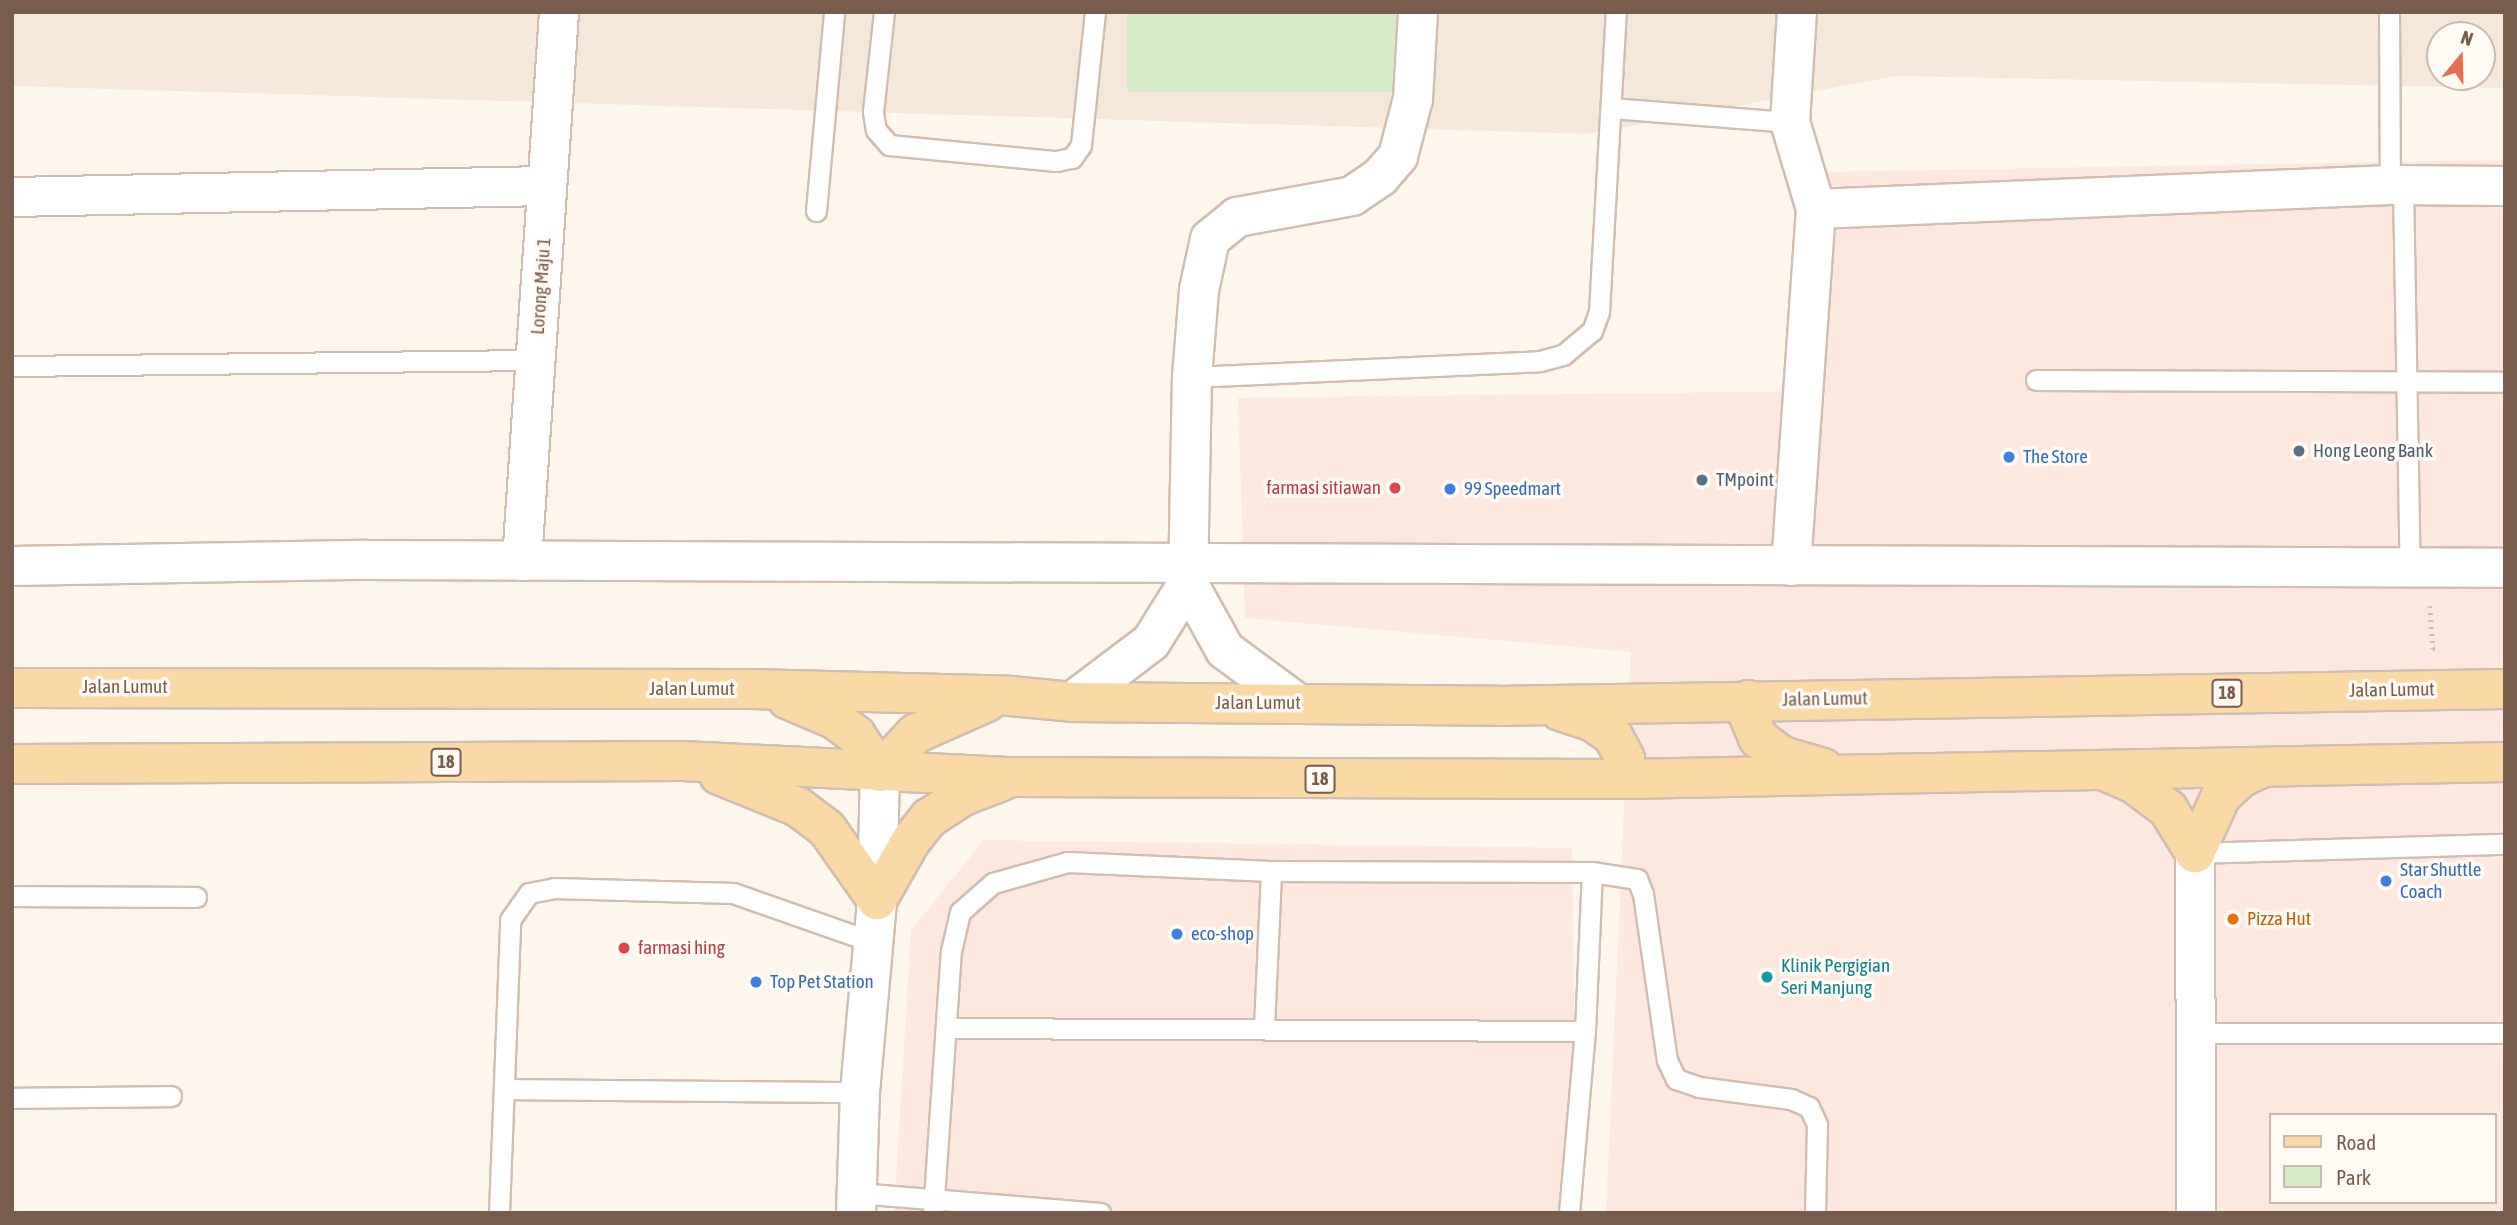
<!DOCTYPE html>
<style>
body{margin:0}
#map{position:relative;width:2517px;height:1225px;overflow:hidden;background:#fdf6ec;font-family:"Asap Condensed",sans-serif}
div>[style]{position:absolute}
.residential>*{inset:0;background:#f5e8da}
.commercial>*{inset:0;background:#fde8e0}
.green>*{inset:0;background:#d8ecc9;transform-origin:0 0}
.path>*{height:4.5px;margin-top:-2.25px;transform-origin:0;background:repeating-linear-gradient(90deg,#d9b8a5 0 2px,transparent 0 7px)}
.roads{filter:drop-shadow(2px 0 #d1beb0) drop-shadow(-2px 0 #d1beb0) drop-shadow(0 2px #d1beb0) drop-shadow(0 -2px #d1beb0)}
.lane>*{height:19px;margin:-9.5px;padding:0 9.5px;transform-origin:9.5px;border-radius:9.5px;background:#fff}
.street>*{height:38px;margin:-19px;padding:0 19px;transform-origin:19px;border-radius:19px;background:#fff}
.secondary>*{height:38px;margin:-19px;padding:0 19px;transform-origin:19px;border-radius:19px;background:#fff}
.primary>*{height:38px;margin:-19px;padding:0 19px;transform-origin:19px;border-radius:19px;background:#fbd9a5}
.dots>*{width:19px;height:19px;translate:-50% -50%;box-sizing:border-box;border:4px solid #fffaf3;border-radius:50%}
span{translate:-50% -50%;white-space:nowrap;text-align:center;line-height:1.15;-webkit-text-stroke:7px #fffaf3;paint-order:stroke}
.shield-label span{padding:2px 5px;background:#fffaf3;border:2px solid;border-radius:5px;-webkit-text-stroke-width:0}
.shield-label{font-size:18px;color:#7a5c4d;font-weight:700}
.street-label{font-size:19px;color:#7a5c4d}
.service-label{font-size:19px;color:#4e5e75}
.left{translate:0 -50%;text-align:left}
.shop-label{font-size:19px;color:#366cbe}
.health-label{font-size:19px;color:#be3a42}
.right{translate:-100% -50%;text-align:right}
.food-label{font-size:19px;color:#c56008}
.culture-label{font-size:19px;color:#0d838f}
.frame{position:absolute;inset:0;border:14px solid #7a5c4d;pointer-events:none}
.legend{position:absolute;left:2269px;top:1113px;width:228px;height:91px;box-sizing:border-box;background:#fffaf3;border:2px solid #cabbb1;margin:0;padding:9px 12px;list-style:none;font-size:21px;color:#7a5c4d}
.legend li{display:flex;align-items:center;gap:14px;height:35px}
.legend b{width:35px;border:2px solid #cabbb1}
.north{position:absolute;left:2426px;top:21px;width:70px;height:70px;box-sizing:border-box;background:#fffaf3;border:2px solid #cabbb1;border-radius:50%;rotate:19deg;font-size:19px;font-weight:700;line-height:28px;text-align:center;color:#7a5c4d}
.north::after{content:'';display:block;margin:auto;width:24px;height:32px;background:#e76f51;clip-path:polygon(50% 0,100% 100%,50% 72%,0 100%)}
</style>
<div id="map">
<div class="residential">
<div style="clip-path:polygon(evenodd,12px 12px,2505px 12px,2505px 88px,1896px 76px,1588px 134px,12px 86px,12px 12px,2440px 35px,2482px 35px,2482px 77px,2440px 77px,2440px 35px)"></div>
</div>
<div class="commercial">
<div style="clip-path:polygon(evenodd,2505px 160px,2505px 1213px,1606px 1213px,1631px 652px,1245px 618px,1238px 398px,1814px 391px,1819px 172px,2505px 160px,2270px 1115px,2494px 1115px,2494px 1202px,2270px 1202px,2270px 1115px)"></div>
<div style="clip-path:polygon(984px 840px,1572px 848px,1577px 1213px,894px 1213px,911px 930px)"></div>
</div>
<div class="green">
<div style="left:1127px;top:12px;width:291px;height:80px"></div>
</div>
<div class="path">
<div style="left:2430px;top:606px;width:43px;rotate:86deg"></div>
<div style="left:2433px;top:649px;width:4px"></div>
</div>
<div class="roads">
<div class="lane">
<div style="left:884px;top:12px;width:101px;rotate:96.3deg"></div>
<div style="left:873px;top:112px;width:18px;rotate:81deg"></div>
<div style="left:876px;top:130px;width:20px;rotate:49deg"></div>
<div style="left:889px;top:145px;width:168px;rotate:5.5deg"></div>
<div style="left:1056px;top:161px;width:16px;rotate:-11deg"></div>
<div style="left:1072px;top:158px;width:16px;rotate:-55deg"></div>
<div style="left:1081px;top:145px;width:134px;rotate:-84deg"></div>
<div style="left:2389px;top:12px;width:173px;rotate:89.7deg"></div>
<div style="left:1611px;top:108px;width:180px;rotate:4.5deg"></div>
<div style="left:2403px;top:185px;width:383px;rotate:89deg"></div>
<div style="left:816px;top:211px;width:200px;rotate:-84.8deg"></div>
<div style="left:12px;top:366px;width:523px;rotate:-0.66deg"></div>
<div style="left:1192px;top:377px;width:348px;rotate:-2.6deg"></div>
<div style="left:1540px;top:361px;width:24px;rotate:-15deg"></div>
<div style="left:1563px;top:355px;width:38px;rotate:-40deg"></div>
<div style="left:1592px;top:331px;width:20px;rotate:-70deg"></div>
<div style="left:1599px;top:312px;width:300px;rotate:-86.8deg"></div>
<div style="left:2036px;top:380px;width:469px;rotate:0.2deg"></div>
<div style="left:2195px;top:853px;width:310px;rotate:-1.7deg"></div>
<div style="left:12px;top:896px;width:184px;rotate:0.3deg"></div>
<div style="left:1264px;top:1027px;width:156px;rotate:-87.4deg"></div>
<div style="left:946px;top:1028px;width:639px;rotate:0.27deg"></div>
<div style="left:2198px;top:1033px;width:307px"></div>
<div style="left:504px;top:1089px;width:356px;rotate:0.5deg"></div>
<div style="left:12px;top:1098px;width:159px;rotate:-0.7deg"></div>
<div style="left:858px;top:1193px;width:243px;rotate:4.7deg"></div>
<div style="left:499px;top:1213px;width:293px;rotate:-87.8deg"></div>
<div style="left:510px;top:920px;width:33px;rotate:-55deg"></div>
<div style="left:529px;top:893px;width:25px;rotate:-11deg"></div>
<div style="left:554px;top:888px;width:179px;rotate:1.6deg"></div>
<div style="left:733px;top:893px;width:148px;rotate:19.3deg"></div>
<div style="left:933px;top:1213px;width:263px;rotate:-86.1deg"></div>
<div style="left:951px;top:951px;width:40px;rotate:-77deg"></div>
<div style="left:960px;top:912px;width:44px;rotate:-41.3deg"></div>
<div style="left:993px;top:883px;width:77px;rotate:-15.8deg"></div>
<div style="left:1067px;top:862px;width:204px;rotate:2.5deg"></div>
<div style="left:1271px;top:871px;width:321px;rotate:0.2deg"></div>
<div style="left:1592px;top:872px;width:46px;rotate:8.8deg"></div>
<div style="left:1637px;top:879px;width:16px;rotate:68deg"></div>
<div style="left:1643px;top:894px;width:168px;rotate:81.8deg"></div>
<div style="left:1667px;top:1060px;width:21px;rotate:65deg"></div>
<div style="left:1676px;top:1079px;width:24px;rotate:19deg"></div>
<div style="left:1699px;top:1087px;width:93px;rotate:7.4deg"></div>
<div style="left:1791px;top:1099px;width:20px;rotate:24deg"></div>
<div style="left:1809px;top:1107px;width:19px;rotate:65deg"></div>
<div style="left:1817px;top:1124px;width:89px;rotate:91.3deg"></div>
<div style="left:1569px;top:1213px;width:183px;rotate:-85deg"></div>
<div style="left:1585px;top:1031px;width:159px;rotate:-87.5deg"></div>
</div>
<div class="street">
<div style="left:12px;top:197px;width:535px;rotate:-1.18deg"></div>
<div style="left:1816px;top:209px;width:575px;rotate:-2.39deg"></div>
<div style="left:2390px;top:185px;width:115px;rotate:0.5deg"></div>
<div style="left:522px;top:561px;width:550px;rotate:-86.14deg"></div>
<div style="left:12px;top:566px;width:353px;rotate:-1deg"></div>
<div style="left:365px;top:560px;width:2140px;rotate:0.21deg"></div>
<div style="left:1791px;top:566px;width:358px;rotate:-86deg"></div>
<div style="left:1816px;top:209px;width:91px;rotate:-106.6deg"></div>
<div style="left:1790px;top:122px;width:110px;rotate:-86.4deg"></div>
<div style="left:1072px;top:702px;width:99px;rotate:-37.2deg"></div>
<div style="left:1151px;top:642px;width:70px;rotate:-57.9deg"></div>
<div style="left:1297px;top:703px;width:89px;rotate:-143.6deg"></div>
<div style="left:1225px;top:650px;width:77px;rotate:-118.9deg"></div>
<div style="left:1188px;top:583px;width:206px;rotate:-88.9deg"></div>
<div style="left:1192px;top:377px;width:87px;rotate:-85.4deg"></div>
<div style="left:1199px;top:290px;width:52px;rotate:-77.8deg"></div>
<div style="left:1210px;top:239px;width:35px;rotate:-39deg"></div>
<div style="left:1237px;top:217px;width:117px;rotate:-10.3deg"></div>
<div style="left:1352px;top:196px;width:34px;rotate:-34deg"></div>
<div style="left:1380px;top:177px;width:28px;rotate:-49deg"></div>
<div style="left:1398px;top:156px;width:59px;rotate:-75.3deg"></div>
<div style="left:1413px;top:99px;width:87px;rotate:-86.7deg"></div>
<div style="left:2195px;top:853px;width:360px;rotate:89.8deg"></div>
</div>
<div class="secondary">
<div style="left:856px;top:1213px;width:121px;rotate:-88.1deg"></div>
<div style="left:860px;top:1092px;width:193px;rotate:-84.9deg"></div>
<div style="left:877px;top:900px;width:128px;rotate:-88.7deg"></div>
</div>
<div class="primary">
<div style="left:12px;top:688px;width:739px;rotate:0.08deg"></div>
<div style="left:751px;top:689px;width:259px;rotate:1.5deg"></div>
<div style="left:1010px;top:696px;width:62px;rotate:5.5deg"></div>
<div style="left:1072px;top:702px;width:427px;rotate:0.5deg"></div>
<div style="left:1499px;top:706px;width:1006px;rotate:-0.97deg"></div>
<div style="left:787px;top:699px;width:51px;rotate:23.1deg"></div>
<div style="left:834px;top:719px;width:27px;rotate:36deg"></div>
<div style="left:856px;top:735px;width:44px;rotate:57deg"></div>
<div style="left:1748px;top:700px;width:14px;rotate:90deg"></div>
<div style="left:1748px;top:714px;width:26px;rotate:67deg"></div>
<div style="left:1758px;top:738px;width:30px;rotate:37deg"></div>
<div style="left:1782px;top:756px;width:43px;rotate:16.3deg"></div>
<div style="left:1560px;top:711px;width:35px;rotate:18deg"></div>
<div style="left:1593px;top:722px;width:24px;rotate:35deg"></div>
<div style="left:1613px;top:736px;width:26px;rotate:62deg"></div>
<div style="left:1625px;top:759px;width:20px;rotate:87deg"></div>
<div style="left:12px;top:764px;width:670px;rotate:-0.26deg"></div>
<div style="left:682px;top:761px;width:331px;rotate:2.8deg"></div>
<div style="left:1013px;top:777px;width:613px;rotate:0.19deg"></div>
<div style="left:1626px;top:779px;width:879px;rotate:-1.11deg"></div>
<div style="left:880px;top:772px;width:52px;rotate:-47.4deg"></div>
<div style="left:915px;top:734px;width:79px;rotate:-24deg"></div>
<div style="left:2107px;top:772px;width:28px;rotate:23deg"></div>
<div style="left:2133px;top:783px;width:44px;rotate:36.6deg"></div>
<div style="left:2168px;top:809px;width:52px;rotate:58.5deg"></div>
<div style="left:719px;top:775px;width:85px;rotate:22.1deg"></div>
<div style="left:798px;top:807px;width:36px;rotate:37deg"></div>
<div style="left:827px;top:829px;width:87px;rotate:54.8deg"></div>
<div style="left:877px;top:900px;width:67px;rotate:-60.4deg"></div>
<div style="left:910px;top:842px;width:31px;rotate:-52deg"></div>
<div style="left:929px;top:818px;width:40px;rotate:-32.9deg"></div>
<div style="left:963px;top:796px;width:42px;rotate:-21deg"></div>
<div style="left:2195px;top:853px;width:63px;rotate:-65.5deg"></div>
<div style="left:2221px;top:796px;width:26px;rotate:-43deg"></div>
<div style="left:2240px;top:778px;width:26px;rotate:-25deg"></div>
</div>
</div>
<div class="dots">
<div style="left:2299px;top:451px;background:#5c6f8a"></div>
<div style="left:2009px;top:457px;background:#3f7fe0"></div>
<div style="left:1702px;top:480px;background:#5c6f8a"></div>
<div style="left:1395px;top:488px;background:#e0444e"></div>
<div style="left:1450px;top:489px;background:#3f7fe0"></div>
<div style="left:2386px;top:881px;background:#3f7fe0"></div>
<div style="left:2233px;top:919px;background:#e8710a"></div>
<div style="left:1177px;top:934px;background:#3f7fe0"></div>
<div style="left:624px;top:948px;background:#e0444e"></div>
<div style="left:1767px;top:977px;background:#0f9aa8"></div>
<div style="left:756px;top:982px;background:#3f7fe0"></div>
</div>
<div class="shield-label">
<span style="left:2227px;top:693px">18</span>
<span style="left:446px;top:762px">18</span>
<span style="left:1320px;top:779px">18</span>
</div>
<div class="street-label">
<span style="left:541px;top:286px;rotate:-86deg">Lorong Maju 1</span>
<span style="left:125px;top:687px">Jalan Lumut</span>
<span style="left:692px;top:689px">Jalan Lumut</span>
<span style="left:2392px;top:690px;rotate:-1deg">Jalan Lumut</span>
<span style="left:1825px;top:699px;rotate:-1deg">Jalan Lumut</span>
<span style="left:1258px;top:703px">Jalan Lumut</span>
</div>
<div class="service-label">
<span class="left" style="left:2313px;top:451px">Hong Leong Bank</span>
<span class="left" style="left:1716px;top:480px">TMpoint</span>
</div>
<div class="shop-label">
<span class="left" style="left:2023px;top:457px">The Store</span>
<span class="left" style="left:1464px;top:489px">99 Speedmart</span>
<span class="left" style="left:2400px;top:881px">Star Shuttle<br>Coach</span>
<span class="left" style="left:1191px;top:934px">eco-shop</span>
<span class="left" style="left:770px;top:982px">Top Pet Station</span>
</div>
<div class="health-label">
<span class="right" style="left:1381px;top:488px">farmasi sitiawan</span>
<span class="left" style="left:638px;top:948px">farmasi hing</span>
</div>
<div class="food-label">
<span class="left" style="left:2247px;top:919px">Pizza Hut</span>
</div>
<div class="culture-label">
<span class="left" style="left:1781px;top:977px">Klinik Pergigian<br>Seri Manjung</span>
</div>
<div class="frame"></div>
<ul class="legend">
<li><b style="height:9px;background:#fbd9a5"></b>Road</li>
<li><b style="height:19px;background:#d8ecc9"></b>Park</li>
</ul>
<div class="north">N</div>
</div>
